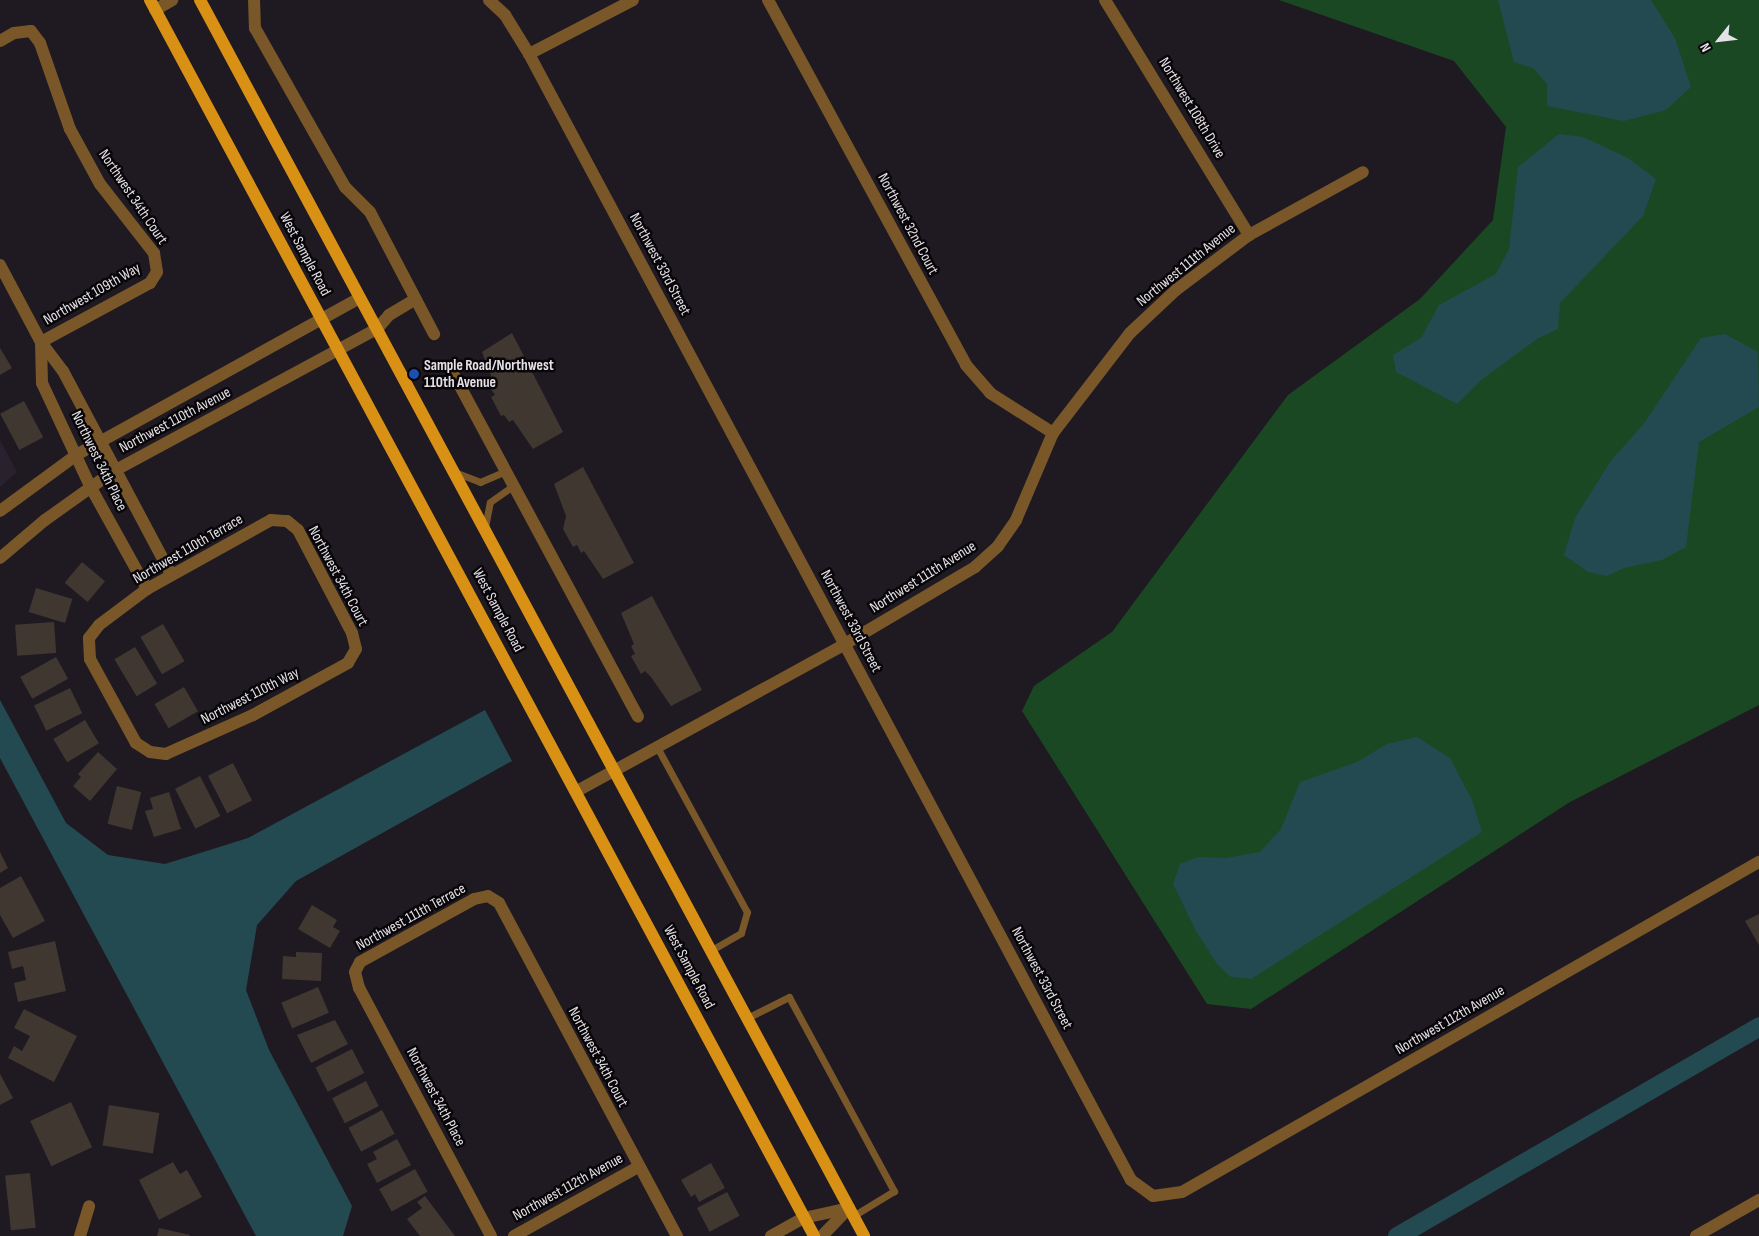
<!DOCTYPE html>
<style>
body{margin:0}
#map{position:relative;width:1759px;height:1236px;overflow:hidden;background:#1f1a22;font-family:"Sofia Sans Condensed",sans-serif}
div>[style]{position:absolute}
.built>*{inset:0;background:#2a212f}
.green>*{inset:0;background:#1a4822}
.water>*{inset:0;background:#234a50}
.canal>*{height:19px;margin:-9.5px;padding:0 9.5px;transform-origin:9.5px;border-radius:9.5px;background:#234a50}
.building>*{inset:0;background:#3f3730;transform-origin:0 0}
.service>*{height:7px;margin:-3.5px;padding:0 3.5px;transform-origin:3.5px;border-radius:3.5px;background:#795728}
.minor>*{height:12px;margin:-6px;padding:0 6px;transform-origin:6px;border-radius:6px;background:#795728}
.tertiary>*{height:12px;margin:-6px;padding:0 6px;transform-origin:6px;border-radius:6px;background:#795728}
.primary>*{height:12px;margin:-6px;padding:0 6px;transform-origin:6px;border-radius:6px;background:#d89115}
.dots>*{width:14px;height:14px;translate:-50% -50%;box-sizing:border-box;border:2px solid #080609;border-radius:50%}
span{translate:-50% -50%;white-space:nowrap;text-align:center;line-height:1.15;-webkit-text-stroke:5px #080609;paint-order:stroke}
.street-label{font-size:15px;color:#e5e2e7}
.poi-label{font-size:15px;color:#e5e2e7;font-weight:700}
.left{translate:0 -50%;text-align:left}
.north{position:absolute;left:1694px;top:15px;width:50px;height:50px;-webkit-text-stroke:4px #080609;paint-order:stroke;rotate:241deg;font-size:14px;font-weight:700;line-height:20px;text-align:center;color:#e5e2e7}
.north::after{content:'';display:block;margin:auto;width:18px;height:22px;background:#e5e2e7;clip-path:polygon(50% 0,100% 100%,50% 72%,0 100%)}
</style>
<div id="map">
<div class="built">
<div style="clip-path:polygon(0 440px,17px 472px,0 487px)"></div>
</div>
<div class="green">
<div style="clip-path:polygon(1279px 0,1759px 0,1759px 705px,1570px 802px,1251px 1009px,1207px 1004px,1022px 711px,1034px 686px,1112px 632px,1288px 395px,1420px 299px,1493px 220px,1506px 127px,1454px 61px)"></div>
</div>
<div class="water">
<div style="clip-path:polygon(1498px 0,1651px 0,1675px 38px,1691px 87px,1666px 110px,1624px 121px,1547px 106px,1547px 84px,1533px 68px,1514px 62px)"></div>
<div style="clip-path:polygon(1559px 134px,1583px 137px,1628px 158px,1656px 179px,1643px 216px,1560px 303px,1558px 329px,1537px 339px,1481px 380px,1457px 404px,1396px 372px,1393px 355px,1421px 338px,1439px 305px,1496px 274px,1509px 249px,1518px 167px)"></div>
<div style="clip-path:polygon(1725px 334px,1758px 352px,1759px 407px,1699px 442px,1686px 547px,1662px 560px,1624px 568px,1607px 576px,1588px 572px,1564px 555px,1575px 518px,1610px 462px,1645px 422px,1701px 338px)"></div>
<div style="clip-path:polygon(0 700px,66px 823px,108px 855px,165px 864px,248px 838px,485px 710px,512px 761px,296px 881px,257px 925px,246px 990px,269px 1050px,352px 1206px,343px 1236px,256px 1236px,0 758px)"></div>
<div style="clip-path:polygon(1417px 737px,1450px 758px,1472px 800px,1482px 832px,1251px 979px,1231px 977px,1217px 964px,1196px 931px,1173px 884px,1180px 864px,1198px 857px,1226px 858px,1260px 852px,1281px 829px,1300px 782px,1357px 762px,1387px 744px)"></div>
</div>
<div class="canal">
<div style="left:1397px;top:1236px;width:419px;rotate:-30.1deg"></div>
</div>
<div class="building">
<div style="clip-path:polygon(512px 333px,563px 432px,533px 449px,513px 420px,509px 422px,504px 415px,501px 416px,491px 397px,495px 395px,491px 389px,495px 386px,482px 352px)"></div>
<div style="clip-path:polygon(0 348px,12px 368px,0 375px)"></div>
<div style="left:24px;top:401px;width:41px;height:27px;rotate:62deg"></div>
<div style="clip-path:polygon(583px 467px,634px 563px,603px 579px,584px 551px,581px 553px,577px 545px,573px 547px,563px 529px,566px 516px,554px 484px)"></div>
<div style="left:82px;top:562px;width:30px;height:27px;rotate:40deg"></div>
<div style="left:36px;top:588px;width:38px;height:25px;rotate:17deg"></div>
<div style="clip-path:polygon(652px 596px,702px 690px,671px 706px,651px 677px,645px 671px,641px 674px,631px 656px,635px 654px,631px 646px,634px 644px,621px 613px)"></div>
<div style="left:54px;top:622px;width:31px;height:39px;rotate:86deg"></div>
<div style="left:163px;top:624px;width:43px;height:26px;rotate:60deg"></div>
<div style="left:135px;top:647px;width:43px;height:24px;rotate:59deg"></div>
<div style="left:56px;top:657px;width:25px;height:41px;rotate:61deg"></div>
<div style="left:184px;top:687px;width:28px;height:34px;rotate:60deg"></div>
<div style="left:70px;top:688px;width:28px;height:40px;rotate:64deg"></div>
<div style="left:85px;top:720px;width:27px;height:37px;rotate:59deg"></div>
<div style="clip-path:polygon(98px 752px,117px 769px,90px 801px,73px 786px,81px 777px,78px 774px)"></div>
<div style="left:233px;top:763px;width:42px;height:28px;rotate:63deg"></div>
<div style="left:200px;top:776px;width:45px;height:28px;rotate:63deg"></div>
<div style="left:117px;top:786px;width:25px;height:39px;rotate:14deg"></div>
<div style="clip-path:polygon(169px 792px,181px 829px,154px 837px,145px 811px,153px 809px,150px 798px)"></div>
<div style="clip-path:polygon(0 852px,8px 868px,0 873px)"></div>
<div style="clip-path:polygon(21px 876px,45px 921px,13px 938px,0 915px,0 888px)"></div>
<div style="clip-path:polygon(312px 905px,337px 920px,333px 927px,340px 931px,330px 948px,298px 929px)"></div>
<div style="clip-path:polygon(1759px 914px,1759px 945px,1745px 921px)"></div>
<div style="clip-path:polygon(55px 941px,66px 991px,18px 1002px,14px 983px,26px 980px,23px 966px,12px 969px,8px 952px)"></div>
<div style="clip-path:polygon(296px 952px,322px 953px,321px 981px,282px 979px,283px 956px,296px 957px)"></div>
<div style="left:318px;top:987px;width:28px;height:40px;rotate:67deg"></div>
<div style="clip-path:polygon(24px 1009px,77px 1036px,54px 1082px,8px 1058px,14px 1046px,22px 1051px,30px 1036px,14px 1028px)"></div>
<div style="clip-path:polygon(335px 1020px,348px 1044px,311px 1063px,297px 1035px)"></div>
<div style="left:352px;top:1049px;width:27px;height:41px;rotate:63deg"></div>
<div style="clip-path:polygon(0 1074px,13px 1098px,0 1105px)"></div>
<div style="left:366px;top:1081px;width:28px;height:38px;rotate:63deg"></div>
<div style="left:71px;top:1102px;width:50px;height:45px;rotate:65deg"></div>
<div style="left:109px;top:1105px;width:51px;height:41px;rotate:9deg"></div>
<div style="left:382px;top:1110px;width:27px;height:38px;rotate:62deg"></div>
<div style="clip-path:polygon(397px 1139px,411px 1165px,377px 1183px,367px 1164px,377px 1159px,373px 1152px)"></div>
<div style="clip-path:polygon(173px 1162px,180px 1174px,187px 1170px,202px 1197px,159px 1220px,139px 1180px)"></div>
<div style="clip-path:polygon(711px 1163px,725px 1188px,699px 1202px,695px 1194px,691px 1197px,681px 1180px)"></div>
<div style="left:415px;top:1169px;width:26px;height:41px;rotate:61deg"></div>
<div style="left:30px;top:1173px;width:55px;height:25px;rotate:84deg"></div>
<div style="left:727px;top:1192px;width:27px;height:34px;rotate:62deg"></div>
<div style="clip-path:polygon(425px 1196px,455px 1236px,420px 1236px,407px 1219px,422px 1208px,417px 1202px)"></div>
<div style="clip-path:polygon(159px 1228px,190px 1235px,189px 1236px,157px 1236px)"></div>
</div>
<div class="service">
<div style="left:457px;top:473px;width:25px;rotate:21deg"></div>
<div style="left:480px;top:482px;width:28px;rotate:-23deg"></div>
<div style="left:485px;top:527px;width:25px;rotate:-79deg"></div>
<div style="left:490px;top:502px;width:29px;rotate:-35deg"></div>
<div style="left:657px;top:747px;width:188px;rotate:61.4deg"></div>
<div style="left:747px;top:912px;width:22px;rotate:106deg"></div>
<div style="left:741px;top:933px;width:34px;rotate:150deg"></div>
<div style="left:747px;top:1018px;width:47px;rotate:-26.6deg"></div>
<div style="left:789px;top:997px;width:221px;rotate:61.6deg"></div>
<div style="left:894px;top:1191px;width:48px;rotate:148.6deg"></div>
</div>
<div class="minor">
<div style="left:254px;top:0;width:28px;rotate:88deg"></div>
<div style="left:255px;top:28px;width:183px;rotate:60.5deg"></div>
<div style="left:345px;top:187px;width:35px;rotate:45deg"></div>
<div style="left:370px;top:212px;width:138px;rotate:62.3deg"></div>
<div style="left:489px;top:0;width:22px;rotate:43deg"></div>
<div style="left:505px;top:15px;width:46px;rotate:58.4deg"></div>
<div style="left:529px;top:54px;width:117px;rotate:-27.4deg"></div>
<div style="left:768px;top:0;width:415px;rotate:61.5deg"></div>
<div style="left:966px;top:365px;width:37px;rotate:49deg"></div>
<div style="left:990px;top:393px;width:75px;rotate:32.4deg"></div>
<div style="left:1105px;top:0;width:276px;rotate:58.5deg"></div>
<div style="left:155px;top:10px;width:20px;rotate:-30deg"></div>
<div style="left:0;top:41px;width:16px;rotate:-30deg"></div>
<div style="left:14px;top:33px;width:17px;rotate:-7deg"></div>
<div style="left:31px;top:31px;width:15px;rotate:53deg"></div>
<div style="left:40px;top:43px;width:91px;rotate:70.8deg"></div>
<div style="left:70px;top:129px;width:63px;rotate:61.4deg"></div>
<div style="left:100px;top:184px;width:88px;rotate:52deg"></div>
<div style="left:154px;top:253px;width:19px;rotate:81deg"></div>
<div style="left:157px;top:272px;width:13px;rotate:122deg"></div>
<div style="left:150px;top:283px;width:124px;rotate:151.6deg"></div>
<div style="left:529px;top:54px;width:1277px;rotate:61.87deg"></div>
<div style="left:1131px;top:1180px;width:27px;rotate:36deg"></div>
<div style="left:1153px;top:1196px;width:29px;rotate:-8deg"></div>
<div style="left:1182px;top:1192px;width:665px;rotate:-29.77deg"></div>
<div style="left:0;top:265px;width:87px;rotate:62deg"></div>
<div style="left:41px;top:342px;width:36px;rotate:53deg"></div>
<div style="left:63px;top:371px;width:230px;rotate:62deg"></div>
<div style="left:377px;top:329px;width:18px;rotate:-49deg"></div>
<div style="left:389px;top:315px;width:31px;rotate:-31deg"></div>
<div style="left:41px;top:342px;width:41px;rotate:88.6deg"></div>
<div style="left:42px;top:383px;width:114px;rotate:65deg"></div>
<div style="left:90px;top:486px;width:118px;rotate:61deg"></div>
<div style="left:454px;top:375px;width:388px;rotate:61.7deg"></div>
<div style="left:271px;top:520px;width:16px;rotate:4deg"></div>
<div style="left:287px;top:521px;width:14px;rotate:39deg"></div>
<div style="left:298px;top:530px;width:116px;rotate:62.3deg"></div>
<div style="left:352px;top:633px;width:16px;rotate:76deg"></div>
<div style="left:356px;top:649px;width:16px;rotate:120deg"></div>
<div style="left:348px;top:663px;width:108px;rotate:151.3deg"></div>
<div style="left:253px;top:715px;width:95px;rotate:155.9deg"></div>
<div style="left:166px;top:754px;width:16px;rotate:-173deg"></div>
<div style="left:150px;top:752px;width:17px;rotate:-147deg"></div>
<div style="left:136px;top:743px;width:96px;rotate:-118.7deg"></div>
<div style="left:90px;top:659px;width:21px;rotate:-93deg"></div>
<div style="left:89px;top:638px;width:16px;rotate:-52deg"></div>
<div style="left:99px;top:625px;width:60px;rotate:-36.9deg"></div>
<div style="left:147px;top:589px;width:142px;rotate:-29.1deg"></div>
<div style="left:577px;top:791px;width:306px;rotate:-28.7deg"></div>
<div style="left:845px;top:644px;width:151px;rotate:-30.6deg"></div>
<div style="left:975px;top:567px;width:31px;rotate:-42deg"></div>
<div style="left:998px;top:546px;width:32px;rotate:-55deg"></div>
<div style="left:1016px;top:520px;width:95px;rotate:-67deg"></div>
<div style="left:1053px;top:433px;width:126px;rotate:-52.4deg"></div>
<div style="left:1130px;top:333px;width:63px;rotate:-43.1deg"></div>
<div style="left:1176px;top:290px;width:91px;rotate:-37deg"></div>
<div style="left:1249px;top:235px;width:130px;rotate:-28.9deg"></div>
<div style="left:80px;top:1236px;width:31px;rotate:-73deg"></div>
<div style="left:491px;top:1236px;width:281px;rotate:-118deg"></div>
<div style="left:359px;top:988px;width:16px;rotate:-104deg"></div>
<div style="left:355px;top:972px;width:11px;rotate:-63deg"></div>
<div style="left:360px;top:962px;width:130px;rotate:-28.9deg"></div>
<div style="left:474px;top:899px;width:14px;rotate:-12deg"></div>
<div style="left:488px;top:896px;width:13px;rotate:32deg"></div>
<div style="left:499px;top:903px;width:378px;rotate:61.9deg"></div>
<div style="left:514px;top:1236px;width:142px;rotate:-29.1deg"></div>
<div style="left:771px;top:1236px;width:38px;rotate:-29deg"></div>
<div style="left:804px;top:1218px;width:46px;rotate:-12.5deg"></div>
<div style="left:822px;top:1236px;width:39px;rotate:-46deg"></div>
<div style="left:1696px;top:1236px;width:73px;rotate:-29.7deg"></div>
</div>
<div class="tertiary">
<div style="left:0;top:511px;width:97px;rotate:-36.2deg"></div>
<div style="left:78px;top:454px;width:322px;rotate:-29deg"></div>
<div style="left:0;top:558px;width:59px;rotate:-40.2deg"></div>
<div style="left:45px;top:520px;width:85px;rotate:-35.4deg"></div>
<div style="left:114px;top:471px;width:299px;rotate:-28.4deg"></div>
</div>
<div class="primary">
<div style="left:150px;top:0;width:1403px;rotate:61.75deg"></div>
<div style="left:200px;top:0;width:1403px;rotate:61.75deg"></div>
</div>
<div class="dots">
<div style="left:414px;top:374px;background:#1a4fb4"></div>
</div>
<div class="street-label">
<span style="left:1192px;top:108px;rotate:59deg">Northwest 108th Drive</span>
<span style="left:133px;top:197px;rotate:56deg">Northwest 34th Court</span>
<span style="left:908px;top:224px;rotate:62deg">Northwest 32nd Court</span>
<span style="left:305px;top:254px;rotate:62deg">West Sample Road</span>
<span style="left:660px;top:264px;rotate:62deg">Northwest 33rd Street</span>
<span style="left:1186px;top:265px;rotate:-39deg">Northwest 111th Avenue</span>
<span style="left:92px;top:294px;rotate:-30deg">Northwest 109th Way</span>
<span style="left:175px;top:420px;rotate:-28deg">Northwest 110th Avenue</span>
<span style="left:99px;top:461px;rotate:64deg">Northwest 34th Place</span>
<span style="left:188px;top:549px;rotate:-30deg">Northwest 110th Terrace</span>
<span style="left:338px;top:576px;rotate:62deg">Northwest 34th Court</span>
<span style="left:923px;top:577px;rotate:-32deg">Northwest 111th Avenue</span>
<span style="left:498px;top:610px;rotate:62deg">West Sample Road</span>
<span style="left:851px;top:621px;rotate:62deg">Northwest 33rd Street</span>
<span style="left:250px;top:696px;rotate:-27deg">Northwest 110th Way</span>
<span style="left:411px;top:917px;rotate:-29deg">Northwest 111th Terrace</span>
<span style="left:689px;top:967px;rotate:62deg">West Sample Road</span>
<span style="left:1042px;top:978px;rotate:62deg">Northwest 33rd Street</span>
<span style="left:1450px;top:1020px;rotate:-30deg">Northwest 112th Avenue</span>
<span style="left:598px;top:1057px;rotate:62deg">Northwest 34th Court</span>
<span style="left:436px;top:1097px;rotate:62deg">Northwest 34th Place</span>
<span style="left:568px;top:1187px;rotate:-29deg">Northwest 112th Avenue</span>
</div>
<div class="poi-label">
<span class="left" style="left:424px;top:374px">Sample Road/Northwest<br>110th Avenue</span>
</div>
<div class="north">N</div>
</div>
